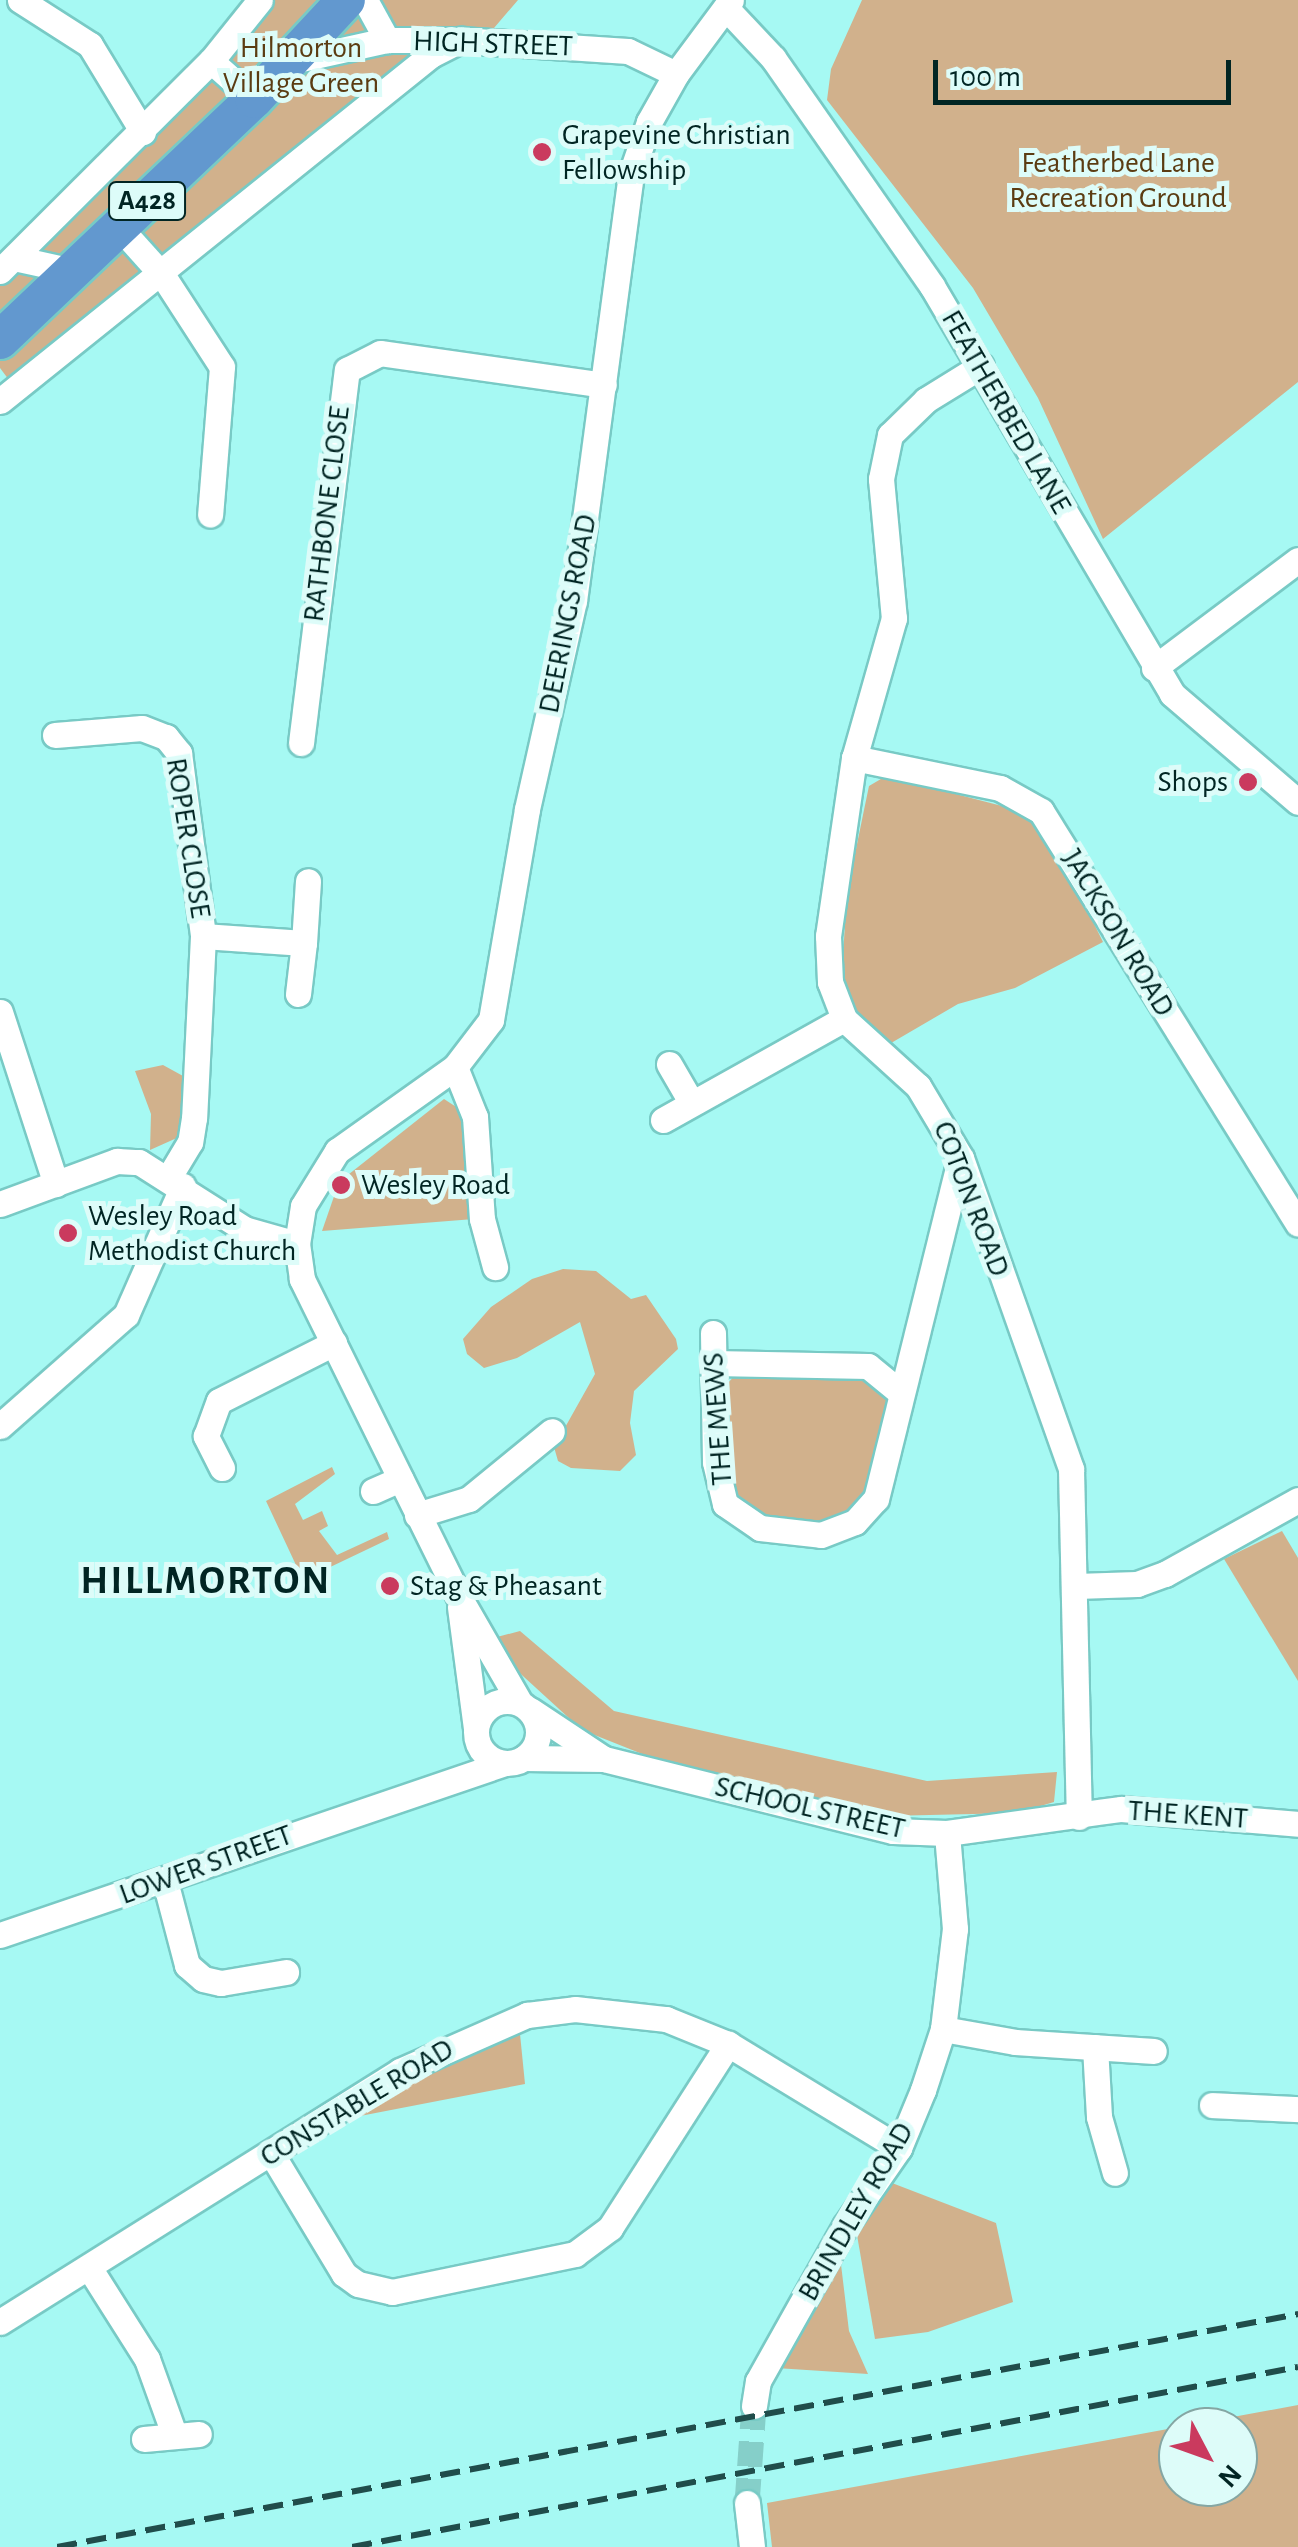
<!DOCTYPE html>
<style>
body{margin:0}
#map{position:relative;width:1298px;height:2547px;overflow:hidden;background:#a6f9f3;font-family:"Alegreya Sans",sans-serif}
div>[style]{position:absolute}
.green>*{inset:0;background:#d1b18c}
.minor-tunnel>*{height:25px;margin-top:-12.5px;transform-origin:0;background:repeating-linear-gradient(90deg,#85cfc9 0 25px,transparent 0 37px)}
.roads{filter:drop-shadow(2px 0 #78cac5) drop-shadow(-2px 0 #78cac5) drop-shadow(0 2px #78cac5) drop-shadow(0 -2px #78cac5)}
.minor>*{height:25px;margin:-12.5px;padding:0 12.5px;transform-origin:12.5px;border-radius:12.5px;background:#fff}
.minor>.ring{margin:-12.5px;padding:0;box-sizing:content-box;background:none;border:25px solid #fff;border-radius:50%}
.highway>*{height:38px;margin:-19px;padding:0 19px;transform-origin:19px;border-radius:19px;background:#6298cf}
.rail>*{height:6px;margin-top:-3px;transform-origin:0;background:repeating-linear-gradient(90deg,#204d4b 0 20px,transparent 0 30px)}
.dots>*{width:28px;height:28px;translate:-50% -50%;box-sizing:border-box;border:5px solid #ddfcf9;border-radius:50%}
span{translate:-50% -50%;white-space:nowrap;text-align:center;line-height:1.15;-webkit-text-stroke:10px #ddfcf9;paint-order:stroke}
.shield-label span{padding:2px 8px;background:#ddfcf9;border:2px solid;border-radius:8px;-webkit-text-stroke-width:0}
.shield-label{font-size:28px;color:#012523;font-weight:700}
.street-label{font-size:30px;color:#012523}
.park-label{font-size:30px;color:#5b3c12}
.poi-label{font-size:30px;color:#012523}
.left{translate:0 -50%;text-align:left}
.right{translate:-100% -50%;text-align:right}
.district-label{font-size:40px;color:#012523;font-weight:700;letter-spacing:2.5px}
.north{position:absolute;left:1158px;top:2407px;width:100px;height:100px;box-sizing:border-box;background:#ddfcf9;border:2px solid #85a6a3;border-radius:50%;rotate:131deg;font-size:28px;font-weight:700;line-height:40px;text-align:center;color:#012523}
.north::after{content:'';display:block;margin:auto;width:35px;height:45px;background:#ca3a5e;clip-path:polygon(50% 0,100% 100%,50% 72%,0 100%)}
.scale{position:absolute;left:933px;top:60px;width:298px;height:45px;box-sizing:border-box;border:5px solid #012523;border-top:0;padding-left:12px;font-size:30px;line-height:35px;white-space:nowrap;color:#012523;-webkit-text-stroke:8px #ddfcf9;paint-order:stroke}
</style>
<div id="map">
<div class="green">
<div style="clip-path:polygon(267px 0,518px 0,494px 28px,437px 35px,12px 384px,0 368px,0 283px)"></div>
<div style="clip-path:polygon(862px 0,1298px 0,1298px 382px,1103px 539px,1038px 398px,973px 288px,827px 100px,831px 69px)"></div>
<div style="clip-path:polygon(886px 776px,1002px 806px,1034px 822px,1056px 847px,1103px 942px,1015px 988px,958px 1004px,886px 1046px,852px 1013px,841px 986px,847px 893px,864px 810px,869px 786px)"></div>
<div style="clip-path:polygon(163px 1065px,183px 1076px,179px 1137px,150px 1150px,151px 1114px,135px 1071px)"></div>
<div style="clip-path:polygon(444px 1099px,464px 1112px,474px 1219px,322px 1231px,339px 1182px)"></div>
<div style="clip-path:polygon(563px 1269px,596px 1271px,631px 1299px,646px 1295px,676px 1339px,678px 1349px,634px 1391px,630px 1423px,636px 1455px,620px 1471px,571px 1468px,558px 1461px,554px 1447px,595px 1374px,580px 1322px,517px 1358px,484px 1368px,467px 1354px,463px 1339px,491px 1307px,532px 1279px)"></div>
<div style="clip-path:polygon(737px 1373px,873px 1378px,892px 1398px,869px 1500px,835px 1528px,766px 1522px,737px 1505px,727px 1384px)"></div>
<div style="clip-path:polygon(332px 1467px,335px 1474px,295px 1504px,303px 1520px,322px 1511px,328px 1526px,319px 1531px,337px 1555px,387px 1532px,389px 1539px,303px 1580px,266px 1501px)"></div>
<div style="clip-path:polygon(1282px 1531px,1298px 1558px,1298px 1681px,1224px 1559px)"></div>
<div style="clip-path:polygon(520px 1631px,614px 1711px,927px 1781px,1057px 1772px,1054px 1802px,1017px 1813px,886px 1816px,680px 1769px,582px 1730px,512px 1666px,497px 1637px)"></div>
<div style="clip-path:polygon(520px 2034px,525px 2084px,360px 2116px,446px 2061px)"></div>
<div style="clip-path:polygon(892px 2183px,996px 2223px,1013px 2302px,928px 2332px,875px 2339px,857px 2235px)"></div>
<div style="clip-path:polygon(840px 2256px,849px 2331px,868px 2374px,776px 2368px)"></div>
<div style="clip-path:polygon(evenodd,1298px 2405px,1298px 2547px,772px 2547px,767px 2503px,1298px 2405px,1178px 2427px,1238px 2427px,1238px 2487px,1178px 2487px,1178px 2427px)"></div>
</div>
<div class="minor-tunnel">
<div style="left:747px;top:2503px;width:97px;rotate:-85.9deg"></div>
</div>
<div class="roads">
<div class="minor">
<div style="left:20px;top:0;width:83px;rotate:32.7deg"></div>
<div style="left:90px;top:45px;width:102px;rotate:58.7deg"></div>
<div style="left:365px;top:0;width:46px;rotate:61.2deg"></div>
<div style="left:726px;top:8px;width:69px;rotate:46.8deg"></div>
<div style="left:773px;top:58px;width:278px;rotate:55.1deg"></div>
<div style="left:932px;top:286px;width:473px;rotate:59.5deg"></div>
<div style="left:1172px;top:694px;width:166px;rotate:40.6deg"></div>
<div style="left:211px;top:61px;width:57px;rotate:41.5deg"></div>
<div style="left:292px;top:61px;width:97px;rotate:-12.5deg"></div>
<div style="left:387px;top:40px;width:74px"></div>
<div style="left:461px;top:40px;width:167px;rotate:3.8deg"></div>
<div style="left:628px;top:51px;width:53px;rotate:25.6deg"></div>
<div style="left:120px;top:228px;width:64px;rotate:48.1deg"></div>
<div style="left:163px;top:276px;width:108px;rotate:57deg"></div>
<div style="left:222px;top:367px;width:148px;rotate:94.6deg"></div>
<div style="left:14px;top:258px;width:60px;rotate:12.4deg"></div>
<div style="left:0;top:271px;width:298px;rotate:-44.9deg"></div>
<div style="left:211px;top:61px;width:78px;rotate:-51.2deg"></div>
<div style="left:981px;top:366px;width:65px;rotate:148.3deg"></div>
<div style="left:926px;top:400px;width:50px;rotate:135.8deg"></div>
<div style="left:890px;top:435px;width:45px;rotate:101.6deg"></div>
<div style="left:881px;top:479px;width:140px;rotate:84.7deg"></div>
<div style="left:894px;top:618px;width:146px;rotate:105.9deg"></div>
<div style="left:854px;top:758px;width:180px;rotate:98.3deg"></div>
<div style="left:828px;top:936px;width:46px;rotate:87.5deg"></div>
<div style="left:830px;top:982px;width:40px;rotate:69deg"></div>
<div style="left:844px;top:1019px;width:100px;rotate:42.2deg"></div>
<div style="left:918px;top:1086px;width:84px;rotate:59.2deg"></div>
<div style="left:961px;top:1158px;width:330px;rotate:70.5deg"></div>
<div style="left:1071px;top:1469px;width:348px;rotate:88.7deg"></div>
<div style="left:0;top:401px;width:553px;rotate:-38.76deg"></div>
<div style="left:431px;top:55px;width:34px;rotate:-27deg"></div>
<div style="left:1154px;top:668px;width:180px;rotate:-36.9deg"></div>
<div style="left:55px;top:735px;width:87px;rotate:-4.6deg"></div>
<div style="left:142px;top:728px;width:26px;rotate:21deg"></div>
<div style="left:166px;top:737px;width:21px;rotate:51deg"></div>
<div style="left:179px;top:753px;width:185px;rotate:82.5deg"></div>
<div style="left:203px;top:936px;width:182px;rotate:92.8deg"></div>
<div style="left:194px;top:1118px;width:24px;rotate:99deg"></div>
<div style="left:190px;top:1142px;width:41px;rotate:121deg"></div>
<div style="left:301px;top:743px;width:376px;rotate:-83deg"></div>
<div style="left:347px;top:370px;width:37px;rotate:-27deg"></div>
<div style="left:380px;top:353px;width:226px;rotate:8.1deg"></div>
<div style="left:854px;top:758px;width:149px;rotate:11.6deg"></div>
<div style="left:1000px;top:788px;width:47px;rotate:29.3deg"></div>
<div style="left:1041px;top:811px;width:486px;rotate:58.1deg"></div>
<div style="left:203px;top:936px;width:101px;rotate:4deg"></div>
<div style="left:304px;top:943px;width:62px;rotate:-86.3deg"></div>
<div style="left:298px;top:994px;width:51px;rotate:-83.3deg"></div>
<div style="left:0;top:1012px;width:181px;rotate:72deg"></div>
<div style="left:669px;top:1064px;width:44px;rotate:59.9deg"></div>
<div style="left:455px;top:1067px;width:54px;rotate:68.2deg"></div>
<div style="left:475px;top:1117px;width:102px;rotate:86.1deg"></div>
<div style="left:482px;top:1219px;width:50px;rotate:74.8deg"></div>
<div style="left:663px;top:1120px;width:207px;rotate:-29.2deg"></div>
<div style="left:0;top:1204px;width:125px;rotate:-20.2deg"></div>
<div style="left:117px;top:1161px;width:22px;rotate:3deg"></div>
<div style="left:139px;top:1162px;width:125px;rotate:32.5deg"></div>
<div style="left:244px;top:1229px;width:55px;rotate:15.8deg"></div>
<div style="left:713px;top:1333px;width:129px;rotate:89.1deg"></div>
<div style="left:715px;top:1462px;width:43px;rotate:76.6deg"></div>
<div style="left:725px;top:1504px;width:42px;rotate:34.4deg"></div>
<div style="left:760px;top:1528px;width:61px;rotate:6.5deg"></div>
<div style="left:821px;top:1535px;width:36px;rotate:-21deg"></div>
<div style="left:855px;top:1522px;width:31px;rotate:-48deg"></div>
<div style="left:876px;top:1499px;width:346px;rotate:-76.1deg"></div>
<div style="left:714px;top:1363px;width:154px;rotate:1.1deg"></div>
<div style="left:868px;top:1366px;width:43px;rotate:39.3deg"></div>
<div style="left:0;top:1426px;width:168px;rotate:-41.4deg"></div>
<div style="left:126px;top:1315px;width:141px;rotate:-66.2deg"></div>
<div style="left:222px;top:1468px;width:36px;rotate:-117deg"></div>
<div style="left:206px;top:1436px;width:37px;rotate:-70deg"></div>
<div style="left:219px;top:1401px;width:129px;rotate:-26.8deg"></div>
<div style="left:373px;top:1491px;width:30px;rotate:-24deg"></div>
<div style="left:417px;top:1515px;width:54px;rotate:-17.1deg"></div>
<div style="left:469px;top:1499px;width:107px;rotate:-39.3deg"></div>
<div style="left:1076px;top:1586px;width:61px;rotate:-1.9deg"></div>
<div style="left:1137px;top:1584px;width:30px;rotate:-20deg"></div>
<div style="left:1165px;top:1574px;width:152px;rotate:-29.1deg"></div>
<div style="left:460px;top:1607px;width:123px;rotate:82.5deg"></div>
<div class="ring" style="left:476px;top:1701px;width:37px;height:37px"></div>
<div style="left:520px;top:1703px;width:122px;rotate:-119.9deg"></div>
<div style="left:459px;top:1597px;width:355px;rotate:-116.3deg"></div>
<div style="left:302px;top:1279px;width:35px;rotate:-98deg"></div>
<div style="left:297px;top:1244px;width:38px;rotate:-81deg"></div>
<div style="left:303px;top:1206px;width:65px;rotate:-58.3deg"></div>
<div style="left:337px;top:1151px;width:145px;rotate:-35.4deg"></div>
<div style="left:455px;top:1067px;width:59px;rotate:-52.5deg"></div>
<div style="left:491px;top:1020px;width:214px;rotate:-80.3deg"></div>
<div style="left:527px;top:809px;width:213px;rotate:-77.3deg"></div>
<div style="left:574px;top:601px;width:431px;rotate:-82.4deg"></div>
<div style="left:631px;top:174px;width:55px;rotate:-70.9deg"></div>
<div style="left:649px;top:122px;width:55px;rotate:-60.6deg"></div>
<div style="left:676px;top:74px;width:92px;rotate:-53.4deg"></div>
<div style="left:530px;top:1710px;width:89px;rotate:33.5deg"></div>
<div style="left:524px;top:1758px;width:80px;rotate:0.7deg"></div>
<div style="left:604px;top:1759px;width:298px;rotate:14deg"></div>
<div style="left:893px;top:1831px;width:54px;rotate:2.1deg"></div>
<div style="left:947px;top:1833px;width:176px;rotate:-7.9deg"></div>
<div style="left:1121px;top:1809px;width:178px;rotate:4.8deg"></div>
<div style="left:165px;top:1881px;width:87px;rotate:75.3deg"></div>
<div style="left:187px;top:1965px;width:21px;rotate:41deg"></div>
<div style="left:203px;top:1979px;width:18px;rotate:13deg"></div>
<div style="left:221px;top:1983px;width:66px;rotate:-9.6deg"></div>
<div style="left:0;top:1935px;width:533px;rotate:-18.81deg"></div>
<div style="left:943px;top:2029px;width:73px;rotate:10.2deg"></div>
<div style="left:1015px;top:2042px;width:139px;rotate:3.7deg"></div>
<div style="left:1095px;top:2047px;width:70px;rotate:86.7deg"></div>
<div style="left:1099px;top:2117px;width:58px;rotate:74.1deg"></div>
<div style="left:1212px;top:2105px;width:86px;rotate:2.7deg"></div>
<div style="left:271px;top:2153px;width:141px;rotate:58.9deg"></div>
<div style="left:344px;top:2274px;width:17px;rotate:36deg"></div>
<div style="left:358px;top:2284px;width:35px;rotate:13deg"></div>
<div style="left:392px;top:2292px;width:187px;rotate:-11.7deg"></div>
<div style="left:575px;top:2254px;width:44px;rotate:-36.6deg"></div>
<div style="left:610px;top:2228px;width:219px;rotate:-57.3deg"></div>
<div style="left:90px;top:2269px;width:107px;rotate:57.7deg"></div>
<div style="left:147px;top:2359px;width:80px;rotate:70.2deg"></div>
<div style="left:0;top:2322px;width:472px;rotate:-32.1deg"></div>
<div style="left:400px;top:2071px;width:139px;rotate:-23.8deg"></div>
<div style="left:527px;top:2015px;width:48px;rotate:-7.1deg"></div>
<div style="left:575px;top:2009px;width:92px;rotate:6.3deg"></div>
<div style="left:666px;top:2019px;width:67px;rotate:22deg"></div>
<div style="left:728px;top:2044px;width:200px;rotate:31.3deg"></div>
<div style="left:754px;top:2406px;width:25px;rotate:-81deg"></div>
<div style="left:758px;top:2381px;width:178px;rotate:-60.7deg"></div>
<div style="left:845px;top:2226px;width:95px;rotate:-55.3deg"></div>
<div style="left:899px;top:2148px;width:63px;rotate:-67.5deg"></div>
<div style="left:923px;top:2090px;width:64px;rotate:-71.8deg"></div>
<div style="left:943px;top:2029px;width:101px;rotate:-83.2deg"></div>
<div style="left:955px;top:1929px;width:96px;rotate:-94.8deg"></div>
<div style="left:144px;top:2439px;width:55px;rotate:-5.2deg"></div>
<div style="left:747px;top:2503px;width:44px;rotate:83.5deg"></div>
</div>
<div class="highway">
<div style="left:0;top:340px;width:350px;rotate:-43.5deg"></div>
<div style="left:254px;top:99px;width:135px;rotate:-47.1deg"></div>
</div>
</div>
<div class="rail">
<div style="left:57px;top:2547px;width:1263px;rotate:-10.63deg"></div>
<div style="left:352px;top:2547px;width:963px;rotate:-10.77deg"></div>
</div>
<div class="dots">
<div style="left:542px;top:152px;background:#ca3a5e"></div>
<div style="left:1248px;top:782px;background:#ca3a5e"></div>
<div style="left:341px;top:1185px;background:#ca3a5e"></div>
<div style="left:68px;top:1233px;background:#ca3a5e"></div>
<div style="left:390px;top:1586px;background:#ca3a5e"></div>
</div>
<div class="shield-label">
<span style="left:147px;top:201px">A428</span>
</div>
<div class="street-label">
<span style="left:493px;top:44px;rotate:2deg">HIGH STREET</span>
<span style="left:1006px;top:412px;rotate:60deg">FEATHERBED LANE</span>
<span style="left:327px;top:514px;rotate:-83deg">RATHBONE CLOSE</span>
<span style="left:568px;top:614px;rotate:-79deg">DEERINGS ROAD</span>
<span style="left:188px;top:838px;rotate:81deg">ROPER CLOSE</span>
<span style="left:1118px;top:933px;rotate:59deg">JACKSON ROAD</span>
<span style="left:971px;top:1199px;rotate:69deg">COTON ROAD</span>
<span style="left:718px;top:1419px;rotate:-94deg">THE MEWS</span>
<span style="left:810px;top:1808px;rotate:13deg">SCHOOL STREET</span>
<span style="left:1188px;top:1815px;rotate:4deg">THE KENT</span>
<span style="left:206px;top:1865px;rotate:-20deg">LOWER STREET</span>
<span style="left:357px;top:2103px;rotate:-31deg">CONSTABLE ROAD</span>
<span style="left:856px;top:2212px;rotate:-60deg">BRINDLEY ROAD</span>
</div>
<div class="park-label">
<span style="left:301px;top:65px">Hilmorton<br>Village Green</span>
<span style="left:1118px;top:180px">Featherbed Lane<br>Recreation Ground</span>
</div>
<div class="poi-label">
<span class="left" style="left:562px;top:152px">Grapevine Christian<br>Fellowship</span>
<span class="right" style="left:1228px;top:782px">Shops</span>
<span class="left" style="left:361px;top:1185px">Wesley Road</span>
<span class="left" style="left:88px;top:1233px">Wesley Road<br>Methodist Church</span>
<span class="left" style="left:410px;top:1586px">Stag &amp; Pheasant</span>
</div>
<div class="district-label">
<span style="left:206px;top:1581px">HILLMORTON</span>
</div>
<div class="north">N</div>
<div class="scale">100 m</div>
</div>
